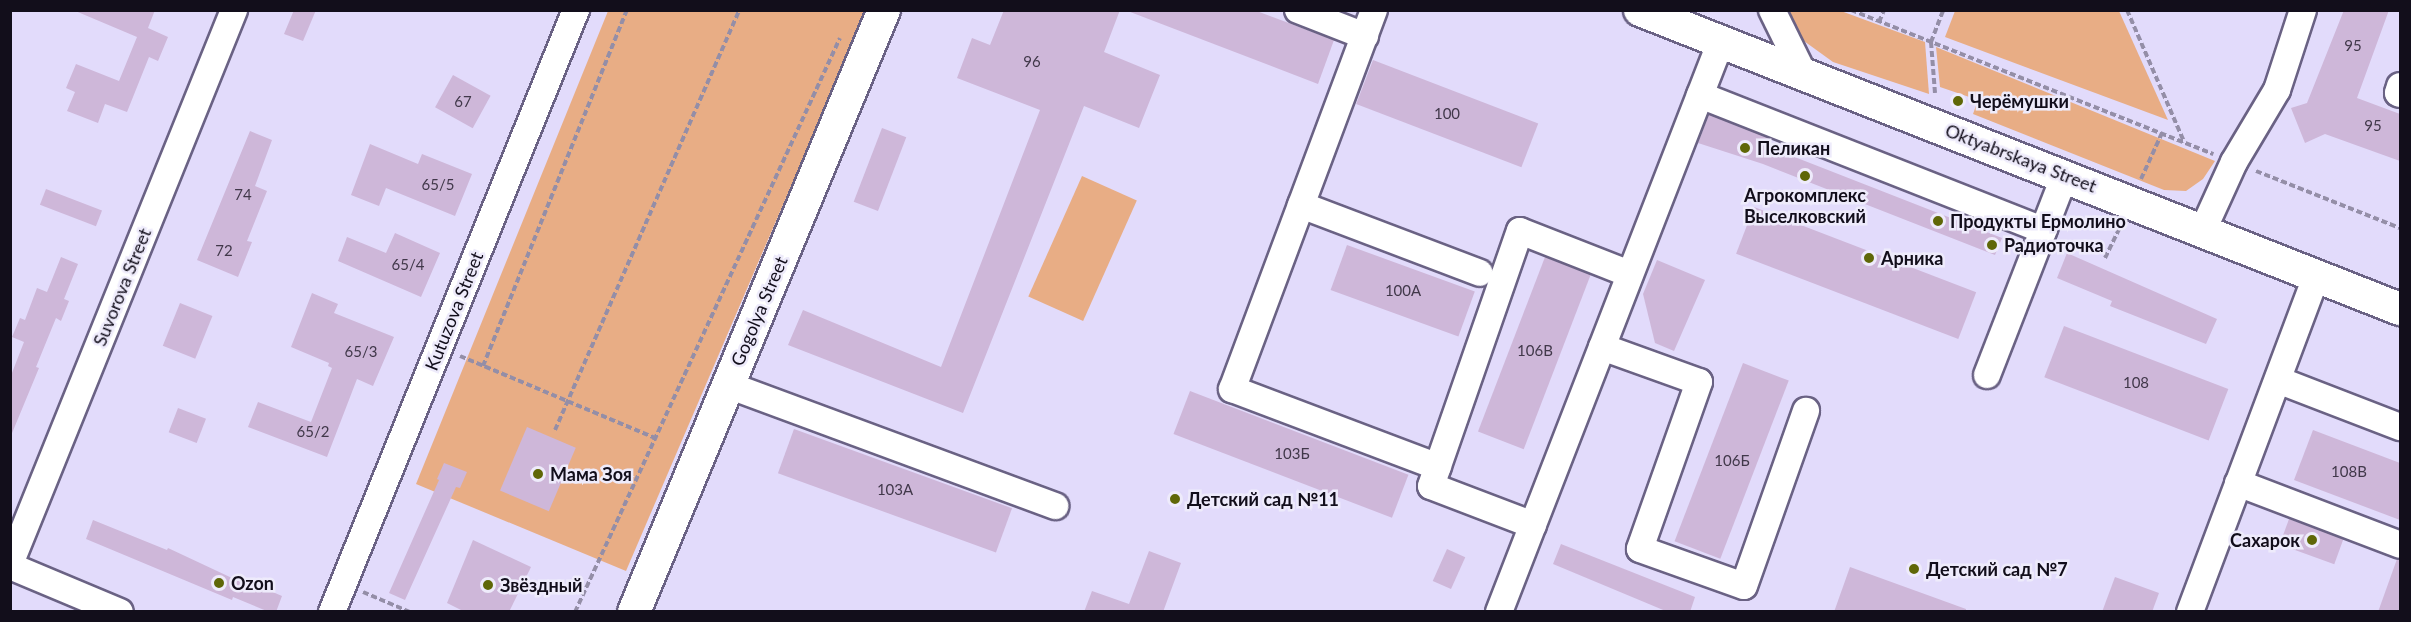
<!DOCTYPE html>
<meta charset="utf-8">
<style>
body{margin:0}
#map{position:relative;width:2411px;height:622px;overflow:hidden;background:#e2dbfb;font-family:Lato,sans-serif}
div>[style]{position:absolute}
.green>*{inset:0;background:#e8ad85;transform-origin:0 0}
.building>*{inset:0;background:#ceb7d9;transform-origin:0 0}
.path>*{height:4px;margin-top:-2px;transform-origin:0;background:repeating-linear-gradient(90deg,#948ea7 0 6px,transparent 0 9px)}
.roads{filter:drop-shadow(2px 0 #6a6284) drop-shadow(-2px 0 #6a6284) drop-shadow(0 2px #6a6284) drop-shadow(0 -2px #6a6284)}
.minor>*{height:26px;margin:-13px;padding:0 13px;transform-origin:13px;border-radius:13px;background:#fff}
.major>*{height:32px;margin:-16px;padding:0 16px;transform-origin:16px;border-radius:16px;background:#fff}
.dots>*{width:16px;height:16px;translate:-50% -50%;box-sizing:border-box;border:3px solid #eeebfb;border-radius:50%}
span{translate:-50% -50%;white-space:nowrap;text-align:center;line-height:1.15;-webkit-text-stroke:5px #eeebfb;paint-order:stroke}
.number-label{font-size:15px;color:#41384a}
.number-label span{-webkit-text-stroke-width:0}
.poi-label{font-size:18px;color:#120e1b;font-weight:700}
.left{translate:0 -50%;text-align:left}
.right{translate:-100% -50%;text-align:right}
.street-label{font-size:18px;color:#120e1b}
.frame{position:absolute;inset:0;border:12px solid #120e1b;pointer-events:none}
</style>
<div id="map">
<div class="green">
<div style="clip-path:polygon(608px 11px,866px 11px,626px 571px,416px 484px)"></div>
<div style="clip-path:polygon(1781px 11px,1841px 11px,1925px 42px,1929px 94px,1833px 62px,1797px 36px)"></div>
<div style="clip-path:polygon(1955px 11px,2119px 11px,2168px 120px,1945px 37px)"></div>
<div style="clip-path:polygon(1936px 47px,2215px 161px,2203px 179px,2186px 191px,2164px 190px,1973px 114px,1978px 100px,1940px 87px)"></div>
<div style="left:1082px;top:176px;width:60px;height:132px;rotate:24deg"></div>
</div>
<div class="building">
<div style="clip-path:polygon(73px 10px,155px 10px,148px 28px,168px 37px,158px 61px,149px 57px,127px 112px,105px 104px,98px 123px,67px 111px,75px 92px,66px 88px,76px 64px,119px 81px,137px 37px)"></div>
<div style="clip-path:polygon(294px 10px,316px 10px,303px 41px,284px 34px)"></div>
<div style="clip-path:polygon(1004px 10px,1120px 10px,1104px 52px,1160px 75px,1139px 128px,1084px 106px,963px 413px,788px 345px,803px 310px,941px 367px,1040px 110px,957px 78px,972px 38px,990px 45px)"></div>
<div style="clip-path:polygon(1125px 10px,1254px 10px,1334px 40px,1318px 84px)"></div>
<div style="clip-path:polygon(2344px 10px,2389px 10px,2357px 98px,2400px 114px,2400px 161px,2325px 134px,2305px 143px,2291px 108px,2307px 103px)"></div>
<div style="left:1373px;top:60px;width:177px;height:47px;rotate:21deg"></div>
<div style="left:453px;top:75px;width:43px;height:37px;rotate:29deg"></div>
<div style="clip-path:polygon(1709px 114px,1771px 139px,1769px 147px,2002px 238px,1995px 255px,1763px 164px,1698px 143px)"></div>
<div style="left:882px;top:128px;width:26px;height:79px;rotate:21deg"></div>
<div style="clip-path:polygon(250px 131px,272px 140px,255px 186px,267px 191px,247px 241px,252px 242px,238px 277px,197px 260px)"></div>
<div style="clip-path:polygon(370px 144px,418px 164px,422px 154px,472px 174px,455px 216px,386px 188px,379px 206px,351px 195px)"></div>
<div style="left:46px;top:189px;width:60px;height:17px;rotate:21deg"></div>
<div style="left:1754px;top:207px;width:238px;height:50px;rotate:21deg"></div>
<div style="clip-path:polygon(395px 233px,440px 253px,421px 297px,338px 261px,347px 237px,386px 253px)"></div>
<div style="left:1347px;top:245px;width:136px;height:48px;rotate:20deg"></div>
<div style="clip-path:polygon(2067px 253px,2217px 319px,2206px 344px,2110px 306px,2112px 301px,2057px 278px)"></div>
<div style="clip-path:polygon(61px 257px,78px 264px,64px 299px,69px 301px,61px 321px,56px 318px,36px 367px,39px 368px,10px 438px,10px 378px,24px 342px,12px 337px,20px 318px,25px 320px,37px 288px,47px 292px)"></div>
<div style="left:1545px;top:257px;width:49px;height:187px;rotate:21deg"></div>
<div style="clip-path:polygon(1657px 260px,1705px 280px,1674px 351px,1655px 343px,1643px 294px)"></div>
<div style="clip-path:polygon(312px 293px,338px 304px,334px 313px,394px 337px,373px 386px,357px 379px,327px 457px,248px 427px,258px 402px,311px 422px,332px 368px,328px 366px,329px 363px,291px 347px)"></div>
<div style="left:180px;top:303px;width:35px;height:46px;rotate:22deg"></div>
<div style="left:2064px;top:326px;width:176px;height:55px;rotate:21deg"></div>
<div style="left:1743px;top:363px;width:49px;height:191px;rotate:21deg"></div>
<div style="left:1190px;top:391px;width:234px;height:46px;rotate:21deg"></div>
<div style="left:178px;top:408px;width:30px;height:26px;rotate:21deg"></div>
<div style="left:527px;top:427px;width:53px;height:69px;rotate:23deg"></div>
<div style="left:794px;top:429px;width:232px;height:47px;rotate:20deg"></div>
<div style="clip-path:polygon(2313px 430px,2400px 463px,2400px 520px,2294px 480px)"></div>
<div style="clip-path:polygon(444px 463px,467px 472px,460px 488px,456px 487px,405px 600px,389px 593px,439px 480px,437px 479px)"></div>
<div style="left:2289px;top:519px;width:58px;height:27px;rotate:20deg"></div>
<div style="clip-path:polygon(93px 520px,167px 550px,168px 548px,260px 591px,261px 587px,282px 596px,276px 612px,269px 612px,233px 597px,232px 600px,86px 539px)"></div>
<div style="clip-path:polygon(473px 540px,531px 567px,509px 612px,465px 612px,447px 603px)"></div>
<div style="clip-path:polygon(1561px 544px,1695px 597px,1690px 612px,1668px 612px,1553px 564px)"></div>
<div style="left:1447px;top:549px;width:20px;height:35px;rotate:24deg"></div>
<div style="clip-path:polygon(1149px 551px,1181px 563px,1163px 612px,1084px 612px,1092px 591px,1129px 604px)"></div>
<div style="clip-path:polygon(2397px 559px,2400px 560px,2400px 612px,2378px 612px)"></div>
<div style="clip-path:polygon(1850px 567px,1966px 609px,1966px 612px,1834px 612px)"></div>
<div style="clip-path:polygon(2115px 577px,2159px 593px,2152px 612px,2102px 612px)"></div>
</div>
<div class="path">
<div style="left:1851px;top:10px;width:390px;rotate:21.7deg"></div>
<div style="left:2127px;top:10px;width:144px;rotate:66.6deg"></div>
<div style="left:1879px;top:22px;width:13px;rotate:-67deg"></div>
<div style="left:1935px;top:93px;width:51px;rotate:-94.5deg"></div>
<div style="left:1931px;top:42px;width:34px;rotate:-69deg"></div>
<div style="left:2256px;top:171px;width:155px;rotate:21.6deg"></div>
<div style="left:2141px;top:179px;width:51px;rotate:-65.5deg"></div>
<div style="left:2105px;top:258px;width:34px;rotate:-64deg"></div>
<div style="left:460px;top:356px;width:212px;rotate:22.8deg"></div>
<div style="left:483px;top:366px;width:384px;rotate:-68deg"></div>
<div style="left:555px;top:430px;width:459px;rotate:-66.3deg"></div>
<div style="left:363px;top:592px;width:51px;rotate:23.1deg"></div>
<div style="left:575px;top:612px;width:632px;rotate:-65.22deg"></div>
</div>
<div class="roads">
<div class="minor">
<div style="left:1298px;top:10px;width:72px;rotate:21.2deg"></div>
<div style="left:1374px;top:10px;width:405px;rotate:110.5deg"></div>
<div style="left:1232px;top:389px;width:220px;rotate:20.7deg"></div>
<div style="left:1772px;top:10px;width:70px;rotate:63.8deg"></div>
<div style="left:2400px;top:86px;width:7px;rotate:106deg"></div>
<div style="left:2398px;top:93px;width:2px;rotate:27deg"></div>
<div style="left:1700px;top:95px;width:369px;rotate:21.5deg"></div>
<div style="left:1301px;top:205px;width:191px;rotate:20.8deg"></div>
<div style="left:2203px;top:230px;width:75px;rotate:-65.5deg"></div>
<div style="left:2234px;top:162px;width:84px;rotate:-59.2deg"></div>
<div style="left:2277px;top:90px;width:84px;rotate:-72deg"></div>
<div style="left:1602px;top:347px;width:103px;rotate:19.8deg"></div>
<div style="left:1699px;top:382px;width:177px;rotate:109.5deg"></div>
<div style="left:1640px;top:549px;width:110px;rotate:19.6deg"></div>
<div style="left:1744px;top:586px;width:186px;rotate:-70.5deg"></div>
<div style="left:1987px;top:375px;width:215px;rotate:-68.7deg"></div>
<div style="left:2278px;top:380px;width:131px;rotate:21.1deg"></div>
<div style="left:728px;top:385px;width:349px;rotate:20.3deg"></div>
<div style="left:2238px;top:483px;width:173px;rotate:20.9deg"></div>
<div style="left:1533px;top:525px;width:109px;rotate:-159.1deg"></div>
<div style="left:1431px;top:486px;width:270px;rotate:-70.8deg"></div>
<div style="left:1520px;top:231px;width:118px;rotate:21.4deg"></div>
<div style="left:10px;top:564px;width:598px;rotate:-67.98deg"></div>
<div style="left:10px;top:566px;width:119px;rotate:22.7deg"></div>
<div style="left:332px;top:612px;width:650px;rotate:-67.94deg"></div>
<div style="left:1499px;top:612px;width:613px;rotate:-68.75deg"></div>
<div style="left:2190px;top:612px;width:360px;rotate:-69.4deg"></div>
</div>
<div class="major">
<div style="left:1640px;top:10px;width:817px;rotate:21.48deg"></div>
<div style="left:634px;top:612px;width:652px;rotate:-67.45deg"></div>
</div>
</div>
<div class="dots">
<div style="left:1958px;top:101px;background:#5f6707"></div>
<div style="left:1745px;top:148px;background:#5f6707"></div>
<div style="left:1805px;top:176px;background:#5f6707"></div>
<div style="left:1938px;top:221px;background:#5f6707"></div>
<div style="left:1992px;top:245px;background:#5f6707"></div>
<div style="left:1869px;top:258px;background:#5f6707"></div>
<div style="left:538px;top:474px;background:#5f6707"></div>
<div style="left:1175px;top:499px;background:#5f6707"></div>
<div style="left:2312px;top:540px;background:#5f6707"></div>
<div style="left:1914px;top:569px;background:#5f6707"></div>
<div style="left:219px;top:583px;background:#5f6707"></div>
<div style="left:488px;top:585px;background:#5f6707"></div>
</div>
<div class="number-label">
<span style="left:2353px;top:46px">95</span>
<span style="left:1032px;top:62px">96</span>
<span style="left:463px;top:102px">67</span>
<span style="left:1447px;top:114px">100</span>
<span style="left:2373px;top:126px">95</span>
<span style="left:438px;top:185px">65/5</span>
<span style="left:243px;top:195px">74</span>
<span style="left:224px;top:251px">72</span>
<span style="left:408px;top:265px">65/4</span>
<span style="left:1403px;top:291px">100А</span>
<span style="left:1535px;top:351px">106В</span>
<span style="left:361px;top:352px">65/3</span>
<span style="left:2136px;top:383px">108</span>
<span style="left:313px;top:432px">65/2</span>
<span style="left:1292px;top:454px">103Б</span>
<span style="left:1732px;top:461px">106Б</span>
<span style="left:2349px;top:472px">108В</span>
<span style="left:895px;top:490px">103А</span>
</div>
<div class="poi-label">
<span class="left" style="left:1970px;top:101px">Черёмушки</span>
<span class="left" style="left:1757px;top:148px">Пеликан</span>
<span style="left:1805px;top:206px">Агрокомплекс<br>Выселковский</span>
<span class="left" style="left:1950px;top:221px">Продукты Ермолино</span>
<span class="left" style="left:2004px;top:245px">Радиоточка</span>
<span class="left" style="left:1881px;top:258px">Арника</span>
<span class="left" style="left:550px;top:474px">Мама Зоя</span>
<span class="left" style="left:1187px;top:499px">Детский сад №11</span>
<span class="right" style="left:2300px;top:540px">Сахарок</span>
<span class="left" style="left:1926px;top:569px">Детский сад №7</span>
<span class="left" style="left:231px;top:583px">Ozon</span>
<span class="left" style="left:500px;top:585px">Звёздный</span>
</div>
<div class="street-label">
<span style="left:2021px;top:158px;rotate:21deg">Oktyabrskaya Street</span>
<span style="left:122px;top:287px;rotate:-68deg">Suvorova Street</span>
<span style="left:454px;top:311px;rotate:-68deg">Kutuzova Street</span>
<span style="left:759px;top:311px;rotate:-67deg">Gogolya Street</span>
</div>
<div class="frame"></div>
</div>
